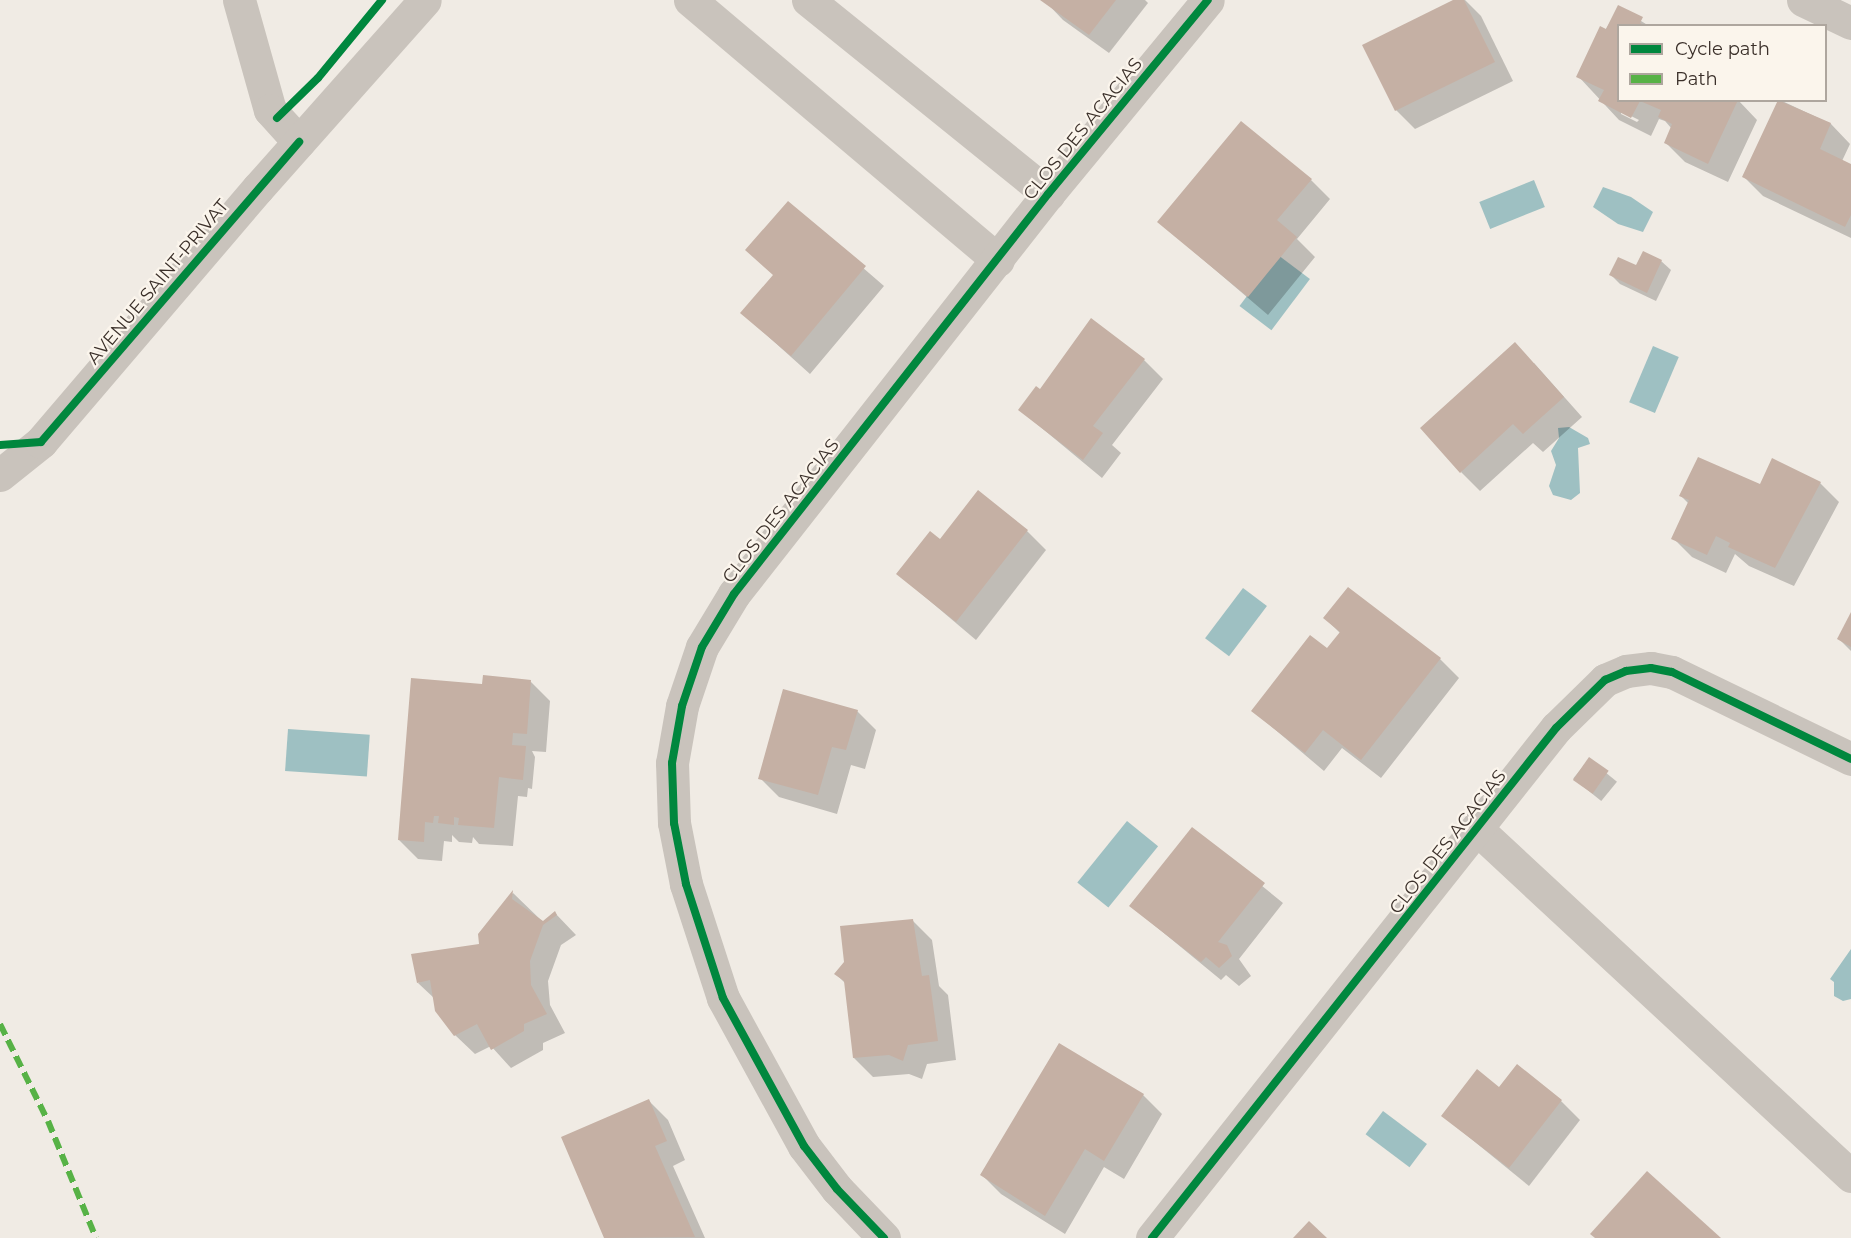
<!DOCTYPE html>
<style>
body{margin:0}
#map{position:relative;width:1851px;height:1238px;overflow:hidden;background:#f0ebe4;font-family:Montserrat,sans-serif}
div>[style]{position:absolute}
.water>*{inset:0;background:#9ec0c2;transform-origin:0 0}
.shadow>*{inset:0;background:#0003;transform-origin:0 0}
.building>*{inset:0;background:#c5b0a4;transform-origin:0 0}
.minor>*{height:33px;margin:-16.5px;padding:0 16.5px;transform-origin:16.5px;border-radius:16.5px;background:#c9c3bc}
.tertiary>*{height:33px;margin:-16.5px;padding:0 16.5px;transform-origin:16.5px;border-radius:16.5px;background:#c9c3bc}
.quiet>*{height:6px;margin-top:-3px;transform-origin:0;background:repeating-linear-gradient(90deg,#57b246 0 12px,transparent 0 18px)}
.cycleway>*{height:8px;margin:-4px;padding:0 4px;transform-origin:4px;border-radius:4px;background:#00873e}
span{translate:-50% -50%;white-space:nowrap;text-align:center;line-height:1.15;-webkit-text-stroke:4.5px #fbf5ec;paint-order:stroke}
.street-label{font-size:18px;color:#3b302a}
.legend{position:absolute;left:1617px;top:24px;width:210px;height:78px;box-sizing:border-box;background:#fbf5ec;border:2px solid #aea69e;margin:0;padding:8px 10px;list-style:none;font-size:18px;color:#3b302a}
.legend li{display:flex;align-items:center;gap:12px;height:30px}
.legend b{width:30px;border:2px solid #aea69e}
</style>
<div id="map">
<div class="water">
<div style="left:1534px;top:180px;width:29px;height:59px;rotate:68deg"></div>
<div style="clip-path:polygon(1603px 187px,1631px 197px,1653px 212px,1643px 232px,1618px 224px,1593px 207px)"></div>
<div style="left:1278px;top:255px;width:40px;height:64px;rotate:37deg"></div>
<div style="left:1653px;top:346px;width:28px;height:61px;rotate:23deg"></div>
<div style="clip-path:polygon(1569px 427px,1588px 438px,1590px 444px,1578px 448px,1580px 493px,1571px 500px,1553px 495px,1549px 486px,1556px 465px,1551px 451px,1559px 438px,1558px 428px)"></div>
<div style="left:1243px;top:588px;width:30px;height:63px;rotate:37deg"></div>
<div style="left:288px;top:729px;width:82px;height:42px;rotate:4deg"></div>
<div style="left:1127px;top:821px;width:40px;height:79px;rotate:39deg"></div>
<div style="clip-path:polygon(1851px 949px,1851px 999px,1843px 1001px,1834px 996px,1834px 982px,1830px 979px)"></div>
<div style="left:1383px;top:1111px;width:55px;height:29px;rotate:37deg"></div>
</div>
<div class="shadow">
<div style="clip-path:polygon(1044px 0,1145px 0,1148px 3px,1109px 53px,1063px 20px)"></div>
<div style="clip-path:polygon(1457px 0,1465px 0,1481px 16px,1513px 81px,1415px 129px,1396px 110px)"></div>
<div style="clip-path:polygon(evenodd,1619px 7px,1649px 26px,1618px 26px,1618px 100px,1738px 100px,1757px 120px,1728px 182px,1685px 162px,1666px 143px,1672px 129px,1665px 121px,1659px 119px,1651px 136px,1619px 120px,1578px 76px,1619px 7px,1621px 111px,1639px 120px,1637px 122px,1621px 114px,1621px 111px)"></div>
<div style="clip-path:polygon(1780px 100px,1831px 124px,1850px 144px,1842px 161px,1851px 166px,1851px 238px,1763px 196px,1744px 177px)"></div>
<div style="clip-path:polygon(1311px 180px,1330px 199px,1297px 239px,1315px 257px,1268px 315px,1159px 222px)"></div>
<div style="clip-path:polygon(788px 203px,884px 286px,810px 374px,742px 313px,774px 275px)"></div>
<div style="clip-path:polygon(1661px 261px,1671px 270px,1656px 301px,1620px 284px,1611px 275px)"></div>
<div style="clip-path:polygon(1144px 360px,1163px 379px,1112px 445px,1121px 453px,1102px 478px,1020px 410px,1041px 391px)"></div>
<div style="clip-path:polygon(1534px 363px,1582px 417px,1543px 452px,1533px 443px,1480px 491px,1461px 472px)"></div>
<div style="clip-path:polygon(1820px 483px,1839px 502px,1794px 586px,1749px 566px,1735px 554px,1726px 573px,1692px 557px,1673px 538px,1689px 504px,1681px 496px)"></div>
<div style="clip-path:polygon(1027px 531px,1046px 550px,976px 640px,898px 574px,940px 541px)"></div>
<div style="clip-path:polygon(1851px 615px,1851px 651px,1839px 639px)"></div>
<div style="clip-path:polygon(1325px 618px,1440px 659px,1459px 678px,1381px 778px,1342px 748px,1324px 771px,1253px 711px,1328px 650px,1341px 634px)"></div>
<div style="clip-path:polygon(531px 682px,550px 701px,546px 752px,532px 751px,535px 757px,532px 789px,528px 788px,527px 797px,518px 796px,513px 846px,479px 844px,473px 837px,472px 843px,459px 842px,452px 835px,452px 842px,444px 841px,442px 861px,418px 859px,399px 840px,484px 685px)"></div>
<div style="clip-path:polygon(857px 711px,876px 730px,865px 769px,851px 765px,837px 814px,779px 797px,760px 778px)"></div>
<div style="left:1589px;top:759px;width:36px;height:25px;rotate:39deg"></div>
<div style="clip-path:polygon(1192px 829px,1283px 903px,1239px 959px,1251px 976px,1239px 986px,1226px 975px,1221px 980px,1131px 906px)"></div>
<div style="clip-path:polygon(513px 893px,543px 922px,555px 913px,576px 935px,561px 945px,548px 981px,550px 1005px,565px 1033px,543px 1043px,543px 1050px,511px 1068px,491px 1046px,475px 1054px,455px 1035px,435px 999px,418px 983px,481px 945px,479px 935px)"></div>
<div style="clip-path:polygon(913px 921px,932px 940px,939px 986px,948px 995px,956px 1060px,927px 1064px,922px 1079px,909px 1074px,873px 1077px,854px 1058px,846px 984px,836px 974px,845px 963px)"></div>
<div style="clip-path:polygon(1500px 1089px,1561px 1101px,1580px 1120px,1529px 1186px,1443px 1116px)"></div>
<div style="clip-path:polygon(1143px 1095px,1162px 1114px,1124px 1179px,1104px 1167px,1065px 1234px,1001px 1194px,982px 1175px)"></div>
<div style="clip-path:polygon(649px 1101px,668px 1120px,685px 1160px,673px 1166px,705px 1238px,605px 1238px,563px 1138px)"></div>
</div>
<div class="building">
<div style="clip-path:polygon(1040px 0,1116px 0,1089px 35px)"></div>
<div style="clip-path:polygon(1453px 0,1464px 0,1495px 62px,1395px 111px,1362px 45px)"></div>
<div style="clip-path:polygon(1618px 5px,1643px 17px,1640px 23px,1646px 26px,1618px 26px,1618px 100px,1738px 100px,1708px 164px,1664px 143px,1672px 124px,1658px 117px,1661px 110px,1640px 101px,1631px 118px,1598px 101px,1604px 90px,1576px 77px,1600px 26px,1606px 29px)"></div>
<div style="clip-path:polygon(1778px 100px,1831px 123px,1820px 149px,1851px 164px,1851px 215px,1845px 227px,1742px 177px)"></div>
<div style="clip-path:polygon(1241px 121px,1312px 179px,1277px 220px,1297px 237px,1248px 297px,1157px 222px)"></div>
<div style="clip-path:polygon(788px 201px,866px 266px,791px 356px,740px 313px,773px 275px,745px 250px)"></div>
<div style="clip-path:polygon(1643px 251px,1662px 260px,1647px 293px,1609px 275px,1618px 257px,1636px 265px)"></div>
<div style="clip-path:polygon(1091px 318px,1145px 359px,1093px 426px,1103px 433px,1083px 460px,1018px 410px,1036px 386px,1040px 389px)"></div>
<div style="clip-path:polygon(1515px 342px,1564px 397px,1523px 434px,1513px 424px,1460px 473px,1420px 428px)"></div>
<div style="clip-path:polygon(1698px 457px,1760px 484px,1772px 458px,1821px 482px,1775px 568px,1728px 547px,1730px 543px,1716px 536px,1707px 555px,1671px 539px,1689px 500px,1679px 496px)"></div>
<div style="clip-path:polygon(978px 490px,1028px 530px,956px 622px,896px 574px,930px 531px,940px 539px)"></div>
<div style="clip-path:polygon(1348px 587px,1441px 658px,1361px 760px,1323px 730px,1305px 753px,1251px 711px,1310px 635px,1327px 648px,1340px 632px,1323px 618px)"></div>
<div style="clip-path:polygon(1851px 612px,1851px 647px,1837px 639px)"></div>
<div style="clip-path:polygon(483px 675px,531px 680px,527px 734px,513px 733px,512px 745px,526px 746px,523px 780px,499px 777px,494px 828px,458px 825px,459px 818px,454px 817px,454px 825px,438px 823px,439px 816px,434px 816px,433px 823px,425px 822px,424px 842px,398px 840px,411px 678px,482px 684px)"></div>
<div style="clip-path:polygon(783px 689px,858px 710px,846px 750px,832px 747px,818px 795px,758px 779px)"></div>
<div style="left:1589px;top:757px;width:24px;height:28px;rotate:35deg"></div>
<div style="clip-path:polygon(1192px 827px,1265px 883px,1218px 942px,1227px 945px,1232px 956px,1219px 968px,1206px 957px,1201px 962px,1129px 906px)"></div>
<div style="clip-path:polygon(513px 890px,512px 899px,543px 921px,555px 911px,557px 915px,543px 925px,530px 961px,531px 985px,547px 1014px,524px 1024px,524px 1031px,491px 1050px,477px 1024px,454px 1036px,435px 1011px,430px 980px,417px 983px,411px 954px,479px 944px,478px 934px)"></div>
<div style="clip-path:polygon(913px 919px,922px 976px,929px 975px,938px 1041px,908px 1045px,903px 1061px,889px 1055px,853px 1058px,844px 981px,834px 974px,844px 962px,840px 926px)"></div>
<div style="clip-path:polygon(1059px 1043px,1144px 1094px,1104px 1161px,1085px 1149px,1045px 1216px,980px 1175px)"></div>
<div style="clip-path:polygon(1517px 1064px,1562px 1100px,1509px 1168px,1441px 1116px,1477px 1069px,1499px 1087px)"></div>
<div style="clip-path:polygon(649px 1099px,667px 1141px,655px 1146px,695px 1237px,604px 1238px,561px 1137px)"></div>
<div style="clip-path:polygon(1647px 1171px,1721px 1238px,1595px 1238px,1590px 1234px)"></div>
<div style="clip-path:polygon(1309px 1221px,1327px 1238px,1293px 1238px)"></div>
</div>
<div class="minor">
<div style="left:239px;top:0;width:114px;rotate:74.3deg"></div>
<div style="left:270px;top:110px;width:43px;rotate:47.8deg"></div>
<div style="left:690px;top:0;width:403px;rotate:40.2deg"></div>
<div style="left:808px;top:0;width:309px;rotate:38.9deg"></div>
<div style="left:1803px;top:0;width:53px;rotate:25.6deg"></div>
<div style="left:1477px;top:829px;width:510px;rotate:42.86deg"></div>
<div style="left:884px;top:1238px;width:68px;rotate:-133.8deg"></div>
<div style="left:837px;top:1189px;width:54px;rotate:-127.5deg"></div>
<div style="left:804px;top:1146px;width:169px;rotate:-118.7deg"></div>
<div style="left:723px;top:998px;width:120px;rotate:-108deg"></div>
<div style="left:686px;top:884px;width:62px;rotate:-101.1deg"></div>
<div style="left:674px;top:823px;width:60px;rotate:-91.9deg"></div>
<div style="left:672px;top:763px;width:58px;rotate:-80deg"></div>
<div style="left:682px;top:706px;width:62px;rotate:-71.3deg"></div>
<div style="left:702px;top:647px;width:62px;rotate:-58.9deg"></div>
<div style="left:734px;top:594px;width:509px;rotate:-51.87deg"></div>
<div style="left:1048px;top:194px;width:251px;rotate:-50.5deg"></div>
<div style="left:1152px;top:1238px;width:651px;rotate:-51.62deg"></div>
<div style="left:1556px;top:728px;width:69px;rotate:-44.4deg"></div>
<div style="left:1605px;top:680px;width:23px;rotate:-23deg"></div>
<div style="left:1626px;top:671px;width:25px;rotate:-7deg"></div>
<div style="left:1651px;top:668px;width:21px;rotate:11deg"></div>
<div style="left:1672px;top:672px;width:199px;rotate:25.9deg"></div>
</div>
<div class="tertiary">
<div style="left:0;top:475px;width:53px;rotate:-38.8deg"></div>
<div style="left:41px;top:442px;width:334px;rotate:-49.5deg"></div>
<div style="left:258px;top:188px;width:251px;rotate:-48.4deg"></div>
</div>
<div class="quiet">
<div style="left:0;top:1024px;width:108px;rotate:63.7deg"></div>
<div style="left:48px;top:1121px;width:126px;rotate:67.7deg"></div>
</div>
<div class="cycleway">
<div style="left:277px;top:118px;width:57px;rotate:-44.3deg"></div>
<div style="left:318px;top:78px;width:101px;rotate:-50.6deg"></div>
<div style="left:0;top:445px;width:41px;rotate:-4.2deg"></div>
<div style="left:41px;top:442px;width:396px;rotate:-49.3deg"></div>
<div style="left:884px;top:1238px;width:68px;rotate:-133.8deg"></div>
<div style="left:837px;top:1189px;width:54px;rotate:-127.5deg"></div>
<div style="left:804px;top:1146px;width:169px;rotate:-118.7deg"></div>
<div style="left:723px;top:998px;width:120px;rotate:-108deg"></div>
<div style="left:686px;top:884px;width:62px;rotate:-101.1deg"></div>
<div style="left:674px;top:823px;width:60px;rotate:-91.9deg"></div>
<div style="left:672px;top:763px;width:58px;rotate:-80deg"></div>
<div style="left:682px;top:706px;width:62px;rotate:-71.3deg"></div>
<div style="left:702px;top:647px;width:62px;rotate:-58.9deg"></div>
<div style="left:734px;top:594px;width:509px;rotate:-51.87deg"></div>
<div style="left:1048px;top:194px;width:251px;rotate:-50.5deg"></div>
<div style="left:1152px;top:1238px;width:651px;rotate:-51.62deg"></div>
<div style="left:1556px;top:728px;width:69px;rotate:-44.4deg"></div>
<div style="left:1605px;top:680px;width:23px;rotate:-23deg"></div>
<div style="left:1626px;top:671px;width:25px;rotate:-7deg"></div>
<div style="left:1651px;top:668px;width:21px;rotate:11deg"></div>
<div style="left:1672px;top:672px;width:199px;rotate:25.9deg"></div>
</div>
<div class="street-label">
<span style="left:1083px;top:129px;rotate:-51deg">CLOS DES ACACIAS</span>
<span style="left:158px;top:282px;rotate:-50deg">AVENUE SAINT-PRIVAT</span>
<span style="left:781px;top:511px;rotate:-52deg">CLOS DES ACACIAS</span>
<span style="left:1448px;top:842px;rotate:-52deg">CLOS DES ACACIAS</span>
</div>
<ul class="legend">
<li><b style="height:8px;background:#00873e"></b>Cycle path</li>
<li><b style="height:8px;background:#57b246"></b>Path</li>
</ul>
</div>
